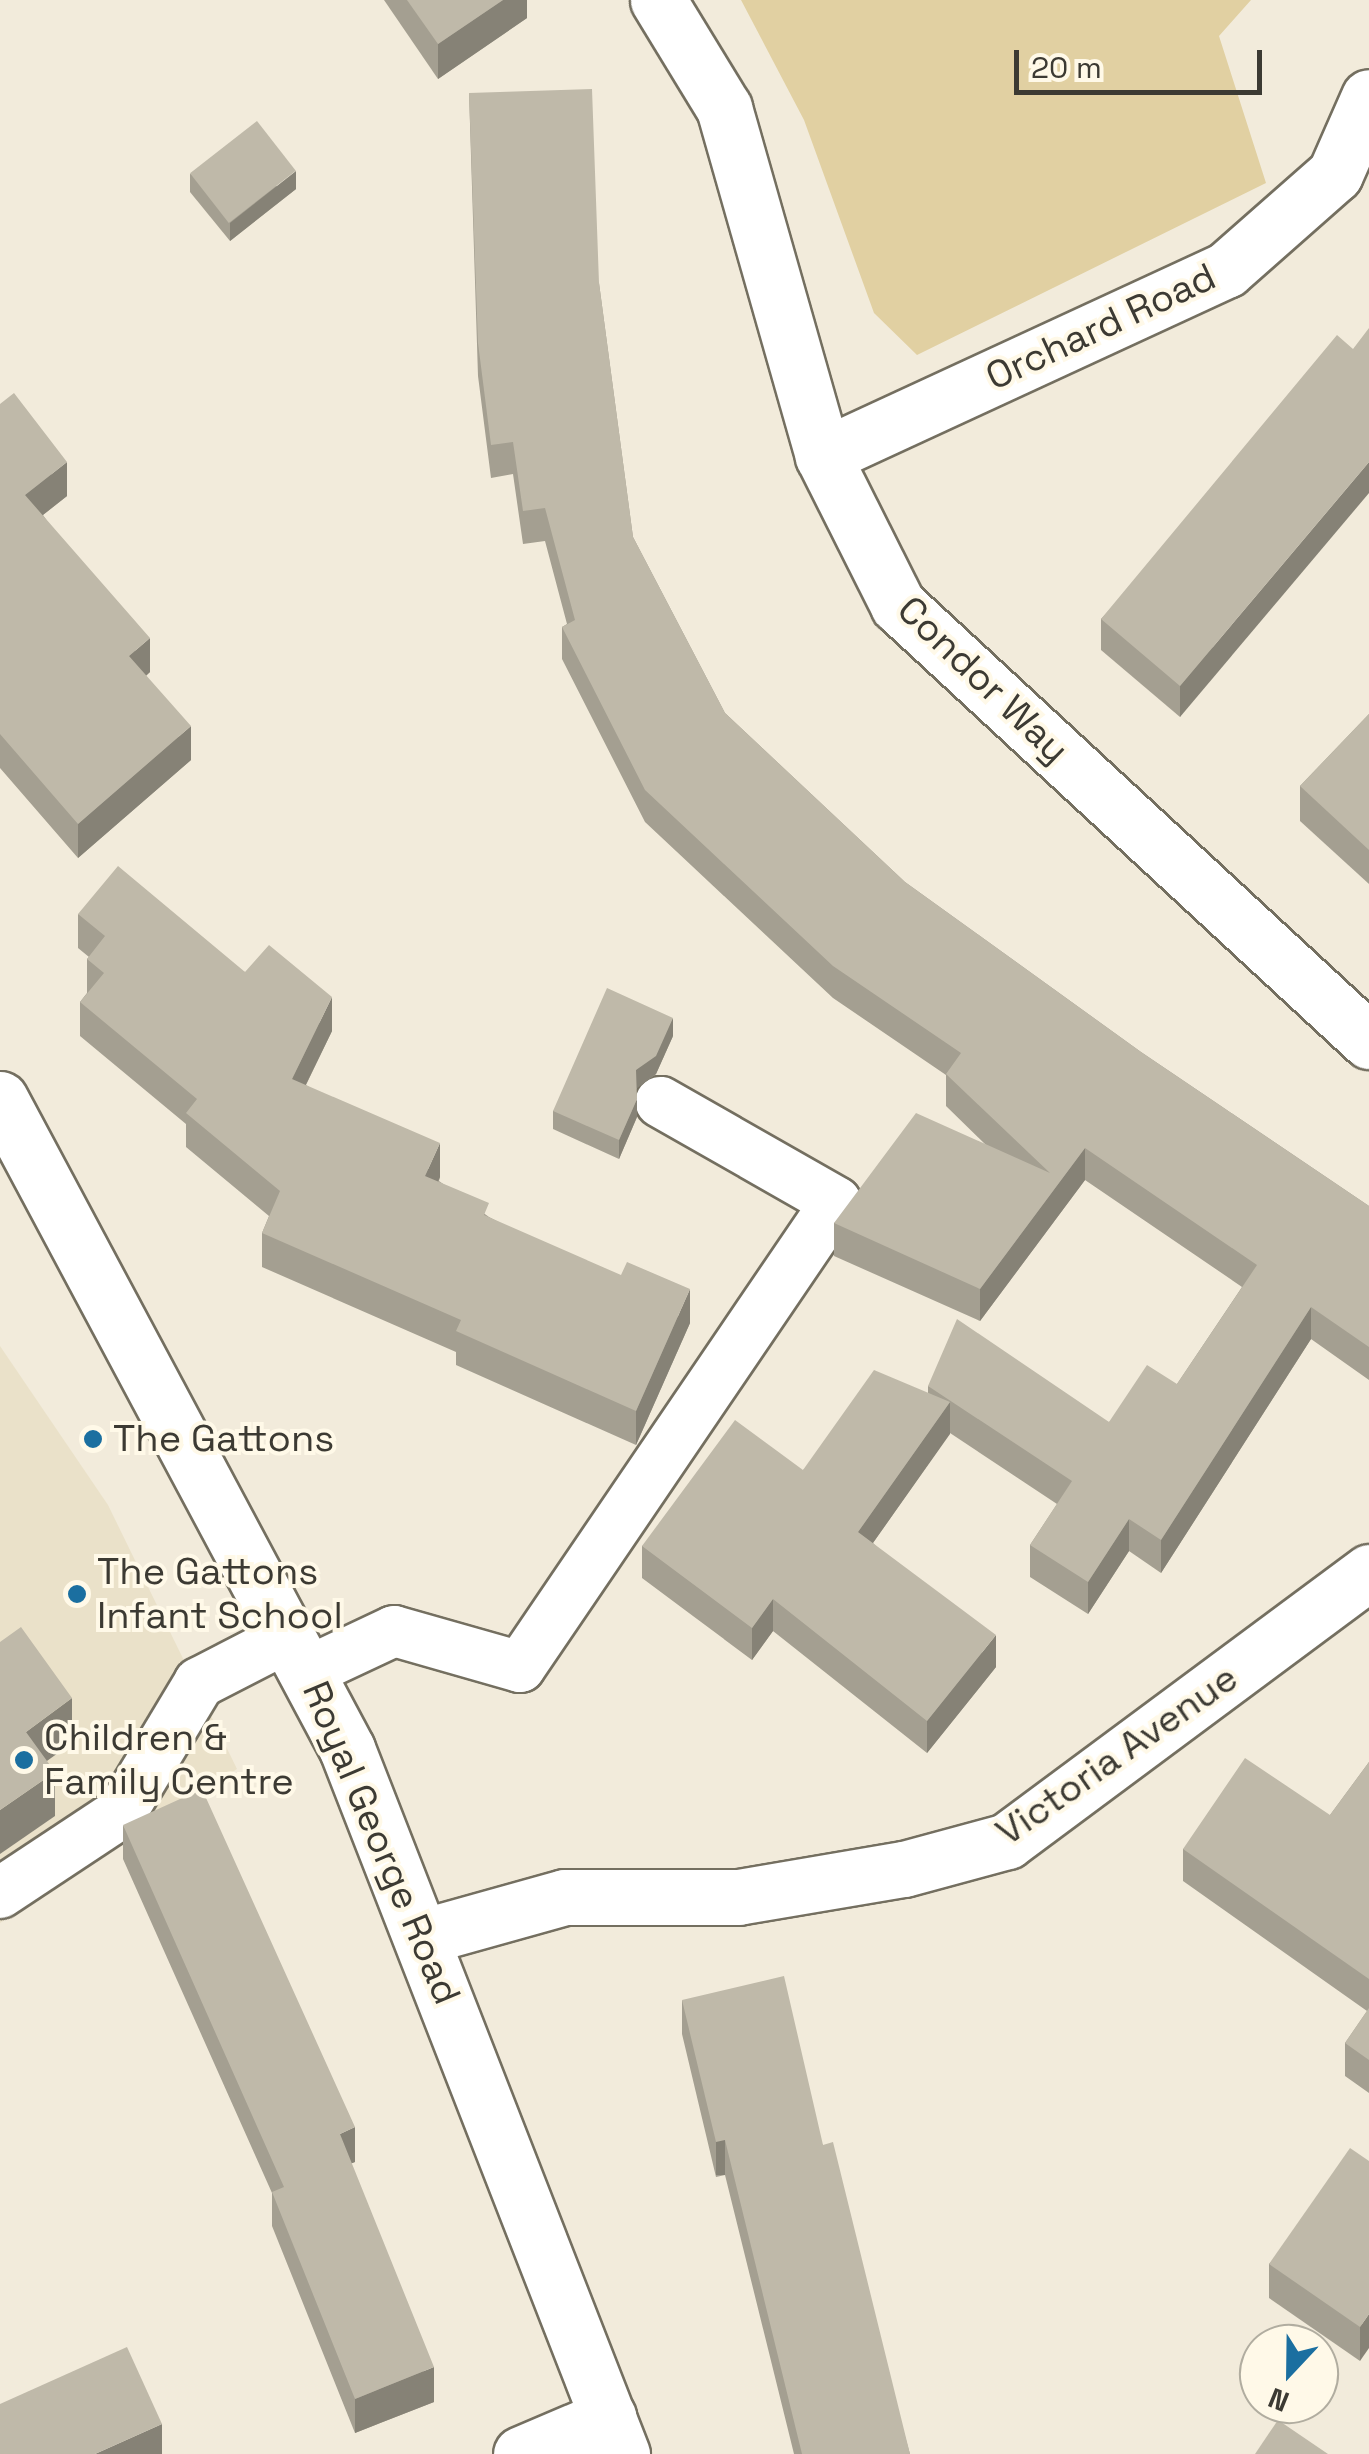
<!DOCTYPE html>
<style>
body{margin:0}
#map{position:relative;width:1369px;height:2454px;overflow:hidden;background:#f2ebdb;font-family:"Space Grotesk",sans-serif}
div>[style]{position:absolute}
.built>*{inset:0;background:#eae1c9}
.green>*{inset:0;background:#e1d0a2}
.roads{filter:drop-shadow(2px 0 #746f60) drop-shadow(-2px 0 #746f60) drop-shadow(0 2px #746f60) drop-shadow(0 -2px #746f60)}
.service>*{height:50px;margin:-25px;padding:0 25px;transform-origin:25px;border-radius:25px;background:#fff}
.minor>*{height:55px;margin:-27.5px;padding:0 27.5px;transform-origin:27.5px;border-radius:27.5px;background:#fff}
.tertiary>*{height:55px;margin:-27.5px;padding:0 27.5px;transform-origin:27.5px;border-radius:27.5px;background:#fff}
.wall>*{inset:0;background:#a49f91}
.shaded-wall>*{inset:0;background:#868276;transform-origin:0 0}
.building>*{inset:0;background:#bfb9a9;transform-origin:0 0}
.dots>*{width:28px;height:28px;translate:-50% -50%;box-sizing:border-box;border:5px solid #fff9e8;border-radius:50%}
span{translate:-50% -50%;white-space:nowrap;text-align:center;line-height:1.15;-webkit-text-stroke:8px #fff9e8;paint-order:stroke}
.street-label{font-size:38px;color:#3c3a33}
.poi-label{font-size:38px;color:#3c3a33}
.left{translate:0 -50%;text-align:left}
.north{position:absolute;left:1239px;top:2324px;width:100px;height:100px;box-sizing:border-box;background:#fff9e8;border:2px solid #b1ada0;border-radius:50%;rotate:202deg;font-size:28px;font-weight:700;line-height:40px;text-align:center;color:#3c3a33}
.north::after{content:'';display:block;margin:auto;width:35px;height:45px;background:#1b6fa0;clip-path:polygon(50% 0,100% 100%,50% 72%,0 100%)}
.scale{position:absolute;left:1014px;top:50px;width:248px;height:45px;box-sizing:border-box;border:5px solid #3c3a33;border-top:0;padding-left:12px;font-size:30px;line-height:35px;white-space:nowrap;color:#3c3a33;-webkit-text-stroke:8px #fff9e8;paint-order:stroke}
</style>
<div id="map">
<div class="built">
<div style="clip-path:polygon(0 1346px,108px 1505px,237px 1769px,0 1923px)"></div>
</div>
<div class="green">
<div style="clip-path:polygon(741px 0,1251px 0,1219px 36px,1266px 183px,917px 355px,874px 313px,804px 120px)"></div>
</div>
<div class="roads">
<div class="service">
<div style="left:307px;top:1672px;width:96px;rotate:-25.2deg"></div>
<div style="left:394px;top:1631px;width:131px;rotate:15.9deg"></div>
<div style="left:520px;top:1667px;width:562px;rotate:-55.8deg"></div>
<div style="left:836px;top:1202px;width:202px;rotate:-150.3deg"></div>
<div style="left:0;top:1893px;width:145px;rotate:-33.5deg"></div>
<div style="left:121px;top:1813px;width:152px;rotate:-59deg"></div>
<div style="left:199px;top:1683px;width:102px;rotate:-27.3deg"></div>
</div>
<div class="minor">
<div style="left:658px;top:0;width:127px;rotate:58.6deg"></div>
<div style="left:724px;top:108px;width:362px;rotate:74.1deg"></div>
<div style="left:823px;top:456px;width:167px;rotate:63.3deg"></div>
<div style="left:898px;top:605px;width:642px;rotate:42.79deg"></div>
<div style="left:823px;top:456px;width:444px;rotate:-24.8deg"></div>
<div style="left:1226px;top:270px;width:145px;rotate:-41.4deg"></div>
<div style="left:1335px;top:174px;width:84px;rotate:-66.2deg"></div>
<div style="left:425px;top:1936px;width:145px;rotate:-15.6deg"></div>
<div style="left:565px;top:1897px;width:173px"></div>
<div style="left:738px;top:1897px;width:168px;rotate:-9.6deg"></div>
<div style="left:904px;top:1869px;width:107px;rotate:-15.2deg"></div>
<div style="left:1007px;top:1841px;width:451px;rotate:-36.6deg"></div>
<div style="left:521px;top:2454px;width:95px;rotate:-23deg"></div>
</div>
<div class="tertiary">
<div style="left:0;top:1099px;width:737px;rotate:61.9deg"></div>
<div style="left:347px;top:1749px;width:757px;rotate:68.69deg"></div>
</div>
</div>
<div class="wall">
<div style="clip-path:polygon(384px 0,527px 0,527px 18px,438px 79px)"></div>
<div style="clip-path:polygon(469px 93px,599px 283px,633px 537px,725px 713px,905px 882px,1141px 1052px,1369px 1206px,1369px 1380px,1311px 1339px,1161px 1573px,1129px 1551px,1088px 1614px,1030px 1577px,1030px 1545px,1057px 1504px,950px 1433px,873px 1543px,996px 1667px,927px 1753px,773px 1631px,752px 1660px,642px 1578px,642px 1546px,803px 1470px,928px 1393px,928px 1386px,1109px 1422px,1177px 1384px,1242px 1287px,1085px 1180px,980px 1321px,834px 1256px,834px 1223px,986px 1145px,946px 1106px,946px 1075px,833px 998px,645px 822px,562px 659px,562px 627px,567px 624px,545px 541px,523px 544px,513px 474px,491px 478px,478px 376px)"></div>
<div style="clip-path:polygon(190px 174px,296px 189px,230px 241px,190px 192px)"></div>
<div style="clip-path:polygon(1353px 349px,1180px 717px,1101px 650px,1101px 619px)"></div>
<div style="clip-path:polygon(0 404px,67px 496px,43px 515px,150px 672px,146px 676px,191px 760px,78px 858px,0 768px)"></div>
<div style="clip-path:polygon(1369px 714px,1369px 884px,1300px 821px,1300px 786px)"></div>
<div style="clip-path:polygon(78px 914px,245px 972px,332px 1031px,306px 1085px,440px 1177px,439px 1181px,489px 1217px,690px 1323px,636px 1445px,456px 1365px,456px 1352px,262px 1267px,262px 1233px,269px 1216px,186px 1147px,186px 1124px,80px 1036px,80px 1002px,87px 993px,87px 959px,89px 957px,78px 948px)"></div>
<div style="clip-path:polygon(673px 1036px,656px 1074px,636px 1088px,637px 1117px,619px 1159px,553px 1129px,553px 1111px)"></div>
<div style="clip-path:polygon(1369px 1762px,1369px 2093px,1345px 2076px,1345px 2043px,1367px 2011px,1183px 1881px,1183px 1849px,1330px 1815px)"></div>
<div style="clip-path:polygon(123px 1825px,355px 2162px,351px 2163px,434px 2402px,355px 2433px,272px 2226px,272px 2193px,123px 1859px)"></div>
<div style="clip-path:polygon(682px 2000px,823px 2145px,910px 2454px,794px 2454px,725px 2175px,716px 2177px,682px 2034px)"></div>
<div style="clip-path:polygon(1369px 2161px,1360px 2361px,1269px 2298px,1269px 2264px)"></div>
</div>
<div class="shaded-wall">
<div style="clip-path:polygon(503px 0,527px 0,527px 18px,438px 79px,438px 44px)"></div>
<div style="clip-path:polygon(296px 171px,296px 189px,230px 241px,230px 223px)"></div>
<div style="clip-path:polygon(67px 462px,67px 496px,25px 529px,25px 495px)"></div>
<div style="clip-path:polygon(1369px 462px,1369px 493px,1180px 717px,1180px 686px)"></div>
<div style="clip-path:polygon(150px 638px,150px 672px,129px 690px,129px 656px)"></div>
<div style="clip-path:polygon(191px 726px,191px 760px,78px 858px,78px 824px)"></div>
<div style="clip-path:polygon(332px 997px,332px 1031px,292px 1113px,292px 1079px)"></div>
<div style="clip-path:polygon(673px 1018px,673px 1036px,656px 1074px,636px 1089px,636px 1070px)"></div>
<div style="clip-path:polygon(637px 1099px,637px 1117px,619px 1159px,619px 1140px)"></div>
<div style="clip-path:polygon(440px 1143px,440px 1177px,425px 1210px,425px 1176px)"></div>
<div style="clip-path:polygon(1085px 1148px,1085px 1180px,980px 1321px,980px 1289px)"></div>
<div style="clip-path:polygon(690px 1289px,690px 1323px,636px 1445px,636px 1411px)"></div>
<div style="clip-path:polygon(1311px 1307px,1311px 1339px,1161px 1573px,1161px 1540px)"></div>
<div style="clip-path:polygon(950px 1402px,950px 1434px,858px 1564px,858px 1532px)"></div>
<div style="clip-path:polygon(1129px 1519px,1129px 1551px,1088px 1614px,1088px 1582px)"></div>
<div style="clip-path:polygon(773px 1599px,773px 1631px,752px 1660px,752px 1628px)"></div>
<div style="clip-path:polygon(996px 1635px,996px 1667px,927px 1753px,927px 1721px)"></div>
<div style="clip-path:polygon(72px 1698px,72px 1743px,26px 1776px,26px 1732px)"></div>
<div style="clip-path:polygon(55px 1772px,55px 1816px,0 1854px,0 1810px)"></div>
<div style="clip-path:polygon(355px 2127px,355px 2162px,340px 2168px,340px 2134px)"></div>
<div style="left:725px;top:2140px;width:35px;height:9px;rotate:90deg"></div>
<div style="clip-path:polygon(1369px 2314px,1369px 2348px,1360px 2361px,1360px 2327px)"></div>
<div style="clip-path:polygon(434px 2367px,434px 2402px,355px 2433px,355px 2399px)"></div>
<div style="clip-path:polygon(162px 2424px,162px 2454px,95px 2454px)"></div>
</div>
<div class="building">
<div style="clip-path:polygon(407px 0,503px 0,438px 44px)"></div>
<div style="clip-path:polygon(592px 89px,599px 283px,633px 537px,725px 713px,905px 882px,1141px 1052px,1369px 1206px,1369px 1347px,1311px 1307px,1161px 1540px,1129px 1519px,1088px 1582px,1030px 1545px,1072px 1481px,928px 1386px,957px 1319px,1109px 1422px,1147px 1365px,1177px 1384px,1257px 1265px,1085px 1148px,980px 1289px,834px 1223px,916px 1113px,1050px 1173px,946px 1074px,961px 1053px,833px 966px,645px 790px,562px 627px,575px 620px,545px 508px,523px 511px,513px 442px,491px 445px,478px 343px,469px 93px)"></div>
<div style="left:257px;top:121px;width:63px;height:85px;rotate:52deg"></div>
<div style="clip-path:polygon(1369px 328px,1369px 462px,1180px 686px,1101px 619px,1337px 335px,1353px 349px)"></div>
<div style="clip-path:polygon(14px 393px,67px 462px,25px 495px,150px 638px,129px 656px,191px 726px,78px 824px,0 734px,0 404px)"></div>
<div style="clip-path:polygon(1369px 714px,1369px 850px,1300px 786px)"></div>
<div style="clip-path:polygon(118px 866px,245px 972px,269px 945px,332px 997px,292px 1079px,440px 1143px,425px 1176px,489px 1203px,484px 1215px,621px 1275px,627px 1262px,690px 1289px,636px 1411px,456px 1331px,461px 1320px,262px 1233px,280px 1191px,186px 1113px,197px 1099px,80px 1002px,104px 973px,87px 959px,105px 936px,78px 914px)"></div>
<div style="clip-path:polygon(607px 988px,673px 1018px,656px 1056px,636px 1070px,637px 1099px,619px 1140px,553px 1111px)"></div>
<div style="clip-path:polygon(874px 1370px,950px 1402px,858px 1532px,996px 1635px,927px 1721px,773px 1599px,752px 1628px,642px 1546px,735px 1420px,803px 1470px)"></div>
<div style="clip-path:polygon(21px 1627px,72px 1698px,26px 1732px,55px 1772px,0 1810px,0 1642px)"></div>
<div style="clip-path:polygon(1245px 1758px,1330px 1815px,1369px 1762px,1369px 1979px,1183px 1849px)"></div>
<div style="clip-path:polygon(202px 1789px,355px 2127px,340px 2134px,434px 2367px,355px 2399px,272px 2192px,284px 2187px,123px 1825px)"></div>
<div style="clip-path:polygon(784px 1976px,823px 2145px,833px 2142px,910px 2454px,802px 2454px,725px 2140px,716px 2142px,682px 2000px)"></div>
<div style="clip-path:polygon(1369px 2008px,1369px 2060px,1345px 2043px)"></div>
<div style="clip-path:polygon(1350px 2148px,1369px 2161px,1369px 2314px,1360px 2327px,1269px 2264px)"></div>
<div style="clip-path:polygon(127px 2347px,162px 2424px,95px 2454px,0 2454px,0 2404px)"></div>
<div style="clip-path:polygon(1278px 2420px,1328px 2454px,1255px 2454px)"></div>
</div>
<div class="dots">
<div style="left:93px;top:1439px;background:#1b6fa0"></div>
<div style="left:77px;top:1594px;background:#1b6fa0"></div>
<div style="left:24px;top:1760px;background:#1b6fa0"></div>
</div>
<div class="street-label">
<span style="left:1101px;top:327px;rotate:-25deg">Orchard Road</span>
<span style="left:983px;top:680px;rotate:44deg">Condor Way</span>
<span style="left:1117px;top:1755px;rotate:-35deg">Victoria Avenue</span>
<span style="left:381px;top:1843px;rotate:67deg">Royal George Road</span>
</div>
<div class="poi-label">
<span class="left" style="left:113px;top:1439px">The Gattons</span>
<span class="left" style="left:97px;top:1594px">The Gattons<br>Infant School</span>
<span class="left" style="left:44px;top:1760px">Children &amp;<br>Family Centre</span>
</div>
<div class="north">N</div>
<div class="scale">20 m</div>
</div>
